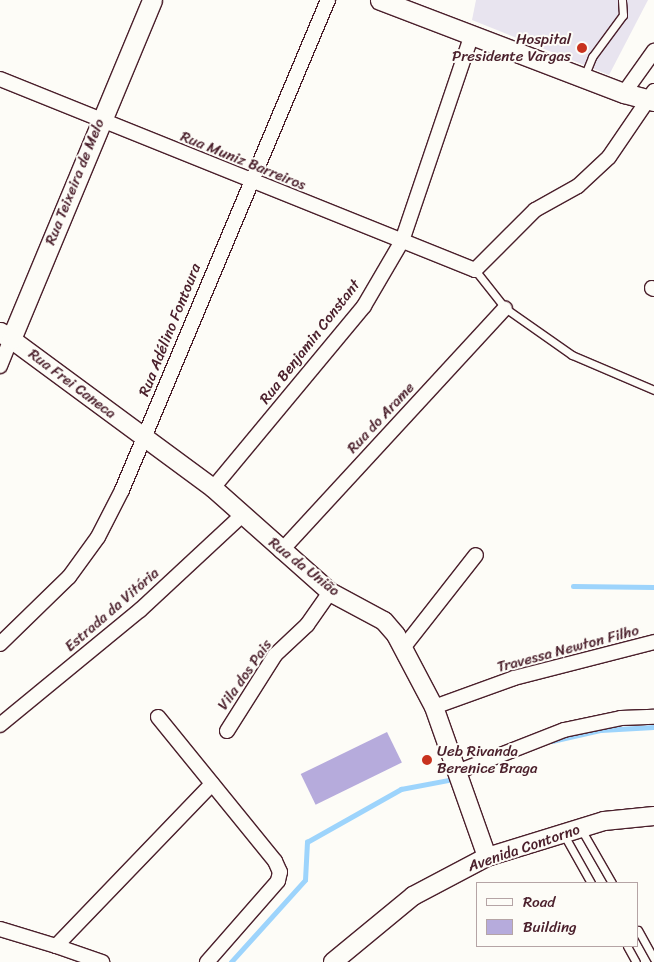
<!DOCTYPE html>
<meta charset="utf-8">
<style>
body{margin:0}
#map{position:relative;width:654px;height:962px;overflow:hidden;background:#fdfcf7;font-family:Sriracha,sans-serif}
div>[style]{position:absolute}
.built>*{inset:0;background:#e8e4ef}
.stream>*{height:4.5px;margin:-2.25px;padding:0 2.25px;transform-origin:2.25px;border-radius:2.25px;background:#9dd4fc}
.building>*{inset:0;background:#b6abdc;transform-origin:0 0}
.roads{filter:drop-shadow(1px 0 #4a1f2b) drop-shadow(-1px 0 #4a1f2b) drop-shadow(0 1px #4a1f2b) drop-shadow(0 -1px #4a1f2b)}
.service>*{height:7px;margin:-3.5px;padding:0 3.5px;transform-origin:3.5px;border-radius:3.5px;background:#fdfcf7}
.minor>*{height:14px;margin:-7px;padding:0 7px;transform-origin:7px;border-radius:7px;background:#fdfcf7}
.tertiary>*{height:18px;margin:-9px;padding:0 9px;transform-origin:9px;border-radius:9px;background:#fdfcf7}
.secondary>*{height:19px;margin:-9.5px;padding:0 9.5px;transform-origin:9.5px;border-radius:9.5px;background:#fdfcf7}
.dots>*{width:14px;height:14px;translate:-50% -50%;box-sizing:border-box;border:2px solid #fdfcf7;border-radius:50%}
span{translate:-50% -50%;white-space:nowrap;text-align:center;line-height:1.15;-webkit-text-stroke:4px #fdfcf7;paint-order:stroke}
.poi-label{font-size:15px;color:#4a1f2b}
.right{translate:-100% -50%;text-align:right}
.left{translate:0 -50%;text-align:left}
.street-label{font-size:15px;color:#4a1f2b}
.legend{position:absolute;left:476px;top:882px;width:162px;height:65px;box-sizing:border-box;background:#fdfcf7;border:1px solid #b5a4a5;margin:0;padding:6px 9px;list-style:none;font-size:15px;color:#4a1f2b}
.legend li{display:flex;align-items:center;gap:10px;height:25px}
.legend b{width:25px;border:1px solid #b5a4a5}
</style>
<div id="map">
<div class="built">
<div style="clip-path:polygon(476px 0,648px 0,609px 75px,472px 20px)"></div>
</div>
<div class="stream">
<div style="left:573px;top:586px;width:81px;rotate:0.7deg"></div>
<div style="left:552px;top:741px;width:50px;rotate:-12.7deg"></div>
<div style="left:601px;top:730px;width:53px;rotate:-3.2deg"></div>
<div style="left:231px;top:962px;width:110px;rotate:-47.9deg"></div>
<div style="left:305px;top:880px;width:38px;rotate:-87deg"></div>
<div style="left:307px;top:842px;width:108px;rotate:-29.4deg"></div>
<div style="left:401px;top:789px;width:54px;rotate:-10.7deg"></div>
</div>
<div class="building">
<div style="left:387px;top:732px;width:34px;height:96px;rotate:64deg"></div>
</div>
<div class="roads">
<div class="service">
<div style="left:584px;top:77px;width:22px;rotate:-68deg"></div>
<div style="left:592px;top:57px;width:52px;rotate:-53.6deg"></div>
<div style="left:623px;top:15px;width:15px;rotate:-94deg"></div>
<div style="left:475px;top:270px;width:48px;rotate:51.7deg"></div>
<div style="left:505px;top:308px;width:82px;rotate:35deg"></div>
<div style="left:572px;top:355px;width:89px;rotate:23.1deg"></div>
<div style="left:581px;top:829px;width:62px;rotate:60.1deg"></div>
<div style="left:564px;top:835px;width:55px;rotate:60.6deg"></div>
<div style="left:638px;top:930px;width:33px;rotate:61deg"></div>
<div style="left:627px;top:946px;width:18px;rotate:61deg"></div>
</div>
<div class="minor">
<div style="left:0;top:79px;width:512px;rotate:21.91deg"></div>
<div style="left:475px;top:270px;width:85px;rotate:-45deg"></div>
<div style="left:535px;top:210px;width:49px;rotate:-29.2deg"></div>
<div style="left:578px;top:186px;width:42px;rotate:-43.1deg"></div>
<div style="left:609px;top:157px;width:80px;rotate:-55.7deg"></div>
<div style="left:624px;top:93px;width:52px;rotate:-54.5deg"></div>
<div style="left:652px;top:288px;width:2px;rotate:27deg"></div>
<div style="left:0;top:366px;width:29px;rotate:-68deg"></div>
<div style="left:213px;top:488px;width:236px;rotate:-50.3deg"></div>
<div style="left:364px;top:306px;width:75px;rotate:-59.7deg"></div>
<div style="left:402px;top:241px;width:219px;rotate:-71.3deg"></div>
<div style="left:281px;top:551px;width:330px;rotate:-47.3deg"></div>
<div style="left:0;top:644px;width:96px;rotate:-44.2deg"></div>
<div style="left:69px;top:577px;width:49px;rotate:-54.1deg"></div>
<div style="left:98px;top:537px;width:53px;rotate:-62.9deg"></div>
<div style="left:122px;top:490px;width:532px;rotate:-67.2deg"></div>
<div style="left:403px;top:648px;width:118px;rotate:-51.9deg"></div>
<div style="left:434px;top:707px;width:85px;rotate:-19.9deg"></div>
<div style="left:514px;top:678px;width:145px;rotate:-14.4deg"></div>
<div style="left:158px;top:717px;width:186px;rotate:50.9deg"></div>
<div style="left:275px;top:861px;width:12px;rotate:66deg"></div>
<div style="left:280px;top:872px;width:9px;rotate:103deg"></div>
<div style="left:278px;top:881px;width:108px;rotate:131.2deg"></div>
<div style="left:0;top:725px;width:181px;rotate:-39.4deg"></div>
<div style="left:140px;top:610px;width:138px;rotate:-42.9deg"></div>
<div style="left:227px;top:731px;width:90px;rotate:-57.7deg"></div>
<div style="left:275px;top:655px;width:44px;rotate:-43.2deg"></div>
<div style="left:307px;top:625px;width:40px;rotate:-55.1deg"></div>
<div style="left:457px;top:772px;width:115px;rotate:-21.4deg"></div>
<div style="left:564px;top:730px;width:58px;rotate:-11.9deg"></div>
<div style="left:621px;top:718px;width:33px;rotate:-2deg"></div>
<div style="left:0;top:929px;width:59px;rotate:16.9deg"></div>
<div style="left:56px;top:946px;width:225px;rotate:-46.1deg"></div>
<div style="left:56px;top:946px;width:49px;rotate:19.2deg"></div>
</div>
<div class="tertiary">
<div style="left:11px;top:339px;width:251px;rotate:36.4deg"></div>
<div style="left:213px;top:488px;width:157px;rotate:41.6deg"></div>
<div style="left:330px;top:592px;width:61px;rotate:28.2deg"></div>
<div style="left:384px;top:621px;width:18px;rotate:49deg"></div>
<div style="left:396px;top:635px;width:81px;rotate:62.2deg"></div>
<div style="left:434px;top:707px;width:159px;rotate:70.5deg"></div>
<div style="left:333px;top:962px;width:104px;rotate:-39.5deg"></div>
<div style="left:413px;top:896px;width:84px;rotate:-27.8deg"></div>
<div style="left:487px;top:857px;width:122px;rotate:-17.1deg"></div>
<div style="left:604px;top:821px;width:50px;rotate:-5.7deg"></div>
</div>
<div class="secondary">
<div style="left:380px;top:0;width:261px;rotate:20.9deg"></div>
<div style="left:624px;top:93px;width:31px;rotate:15deg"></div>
<div style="left:0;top:332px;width:13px;rotate:32deg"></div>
<div style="left:11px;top:339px;width:367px;rotate:-67.4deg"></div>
</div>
</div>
<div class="dots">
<div style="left:582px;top:48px;background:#c8321e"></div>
<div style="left:427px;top:760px;background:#c8321e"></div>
</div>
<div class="poi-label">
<span class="right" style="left:571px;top:48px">Hospital<br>Presidente Vargas</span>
<span class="left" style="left:437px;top:760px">Ueb Rivanda<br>Berenice Braga</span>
</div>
<div class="street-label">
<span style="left:243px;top:161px;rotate:22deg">Rua Muniz Barreiros</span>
<span style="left:75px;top:182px;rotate:-68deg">Rua Teixeira de Melo</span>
<span style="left:170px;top:330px;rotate:-68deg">Rua Adélino Fontoura</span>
<span style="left:310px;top:342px;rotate:-52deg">Rua Benjamin Constant</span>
<span style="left:72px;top:384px;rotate:37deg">Rua Frei Caneca</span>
<span style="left:381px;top:418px;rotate:-47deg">Rua do Arame</span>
<span style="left:304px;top:567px;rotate:38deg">Rua da União</span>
<span style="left:112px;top:610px;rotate:-41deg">Estrada da Vitória</span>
<span style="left:568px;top:649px;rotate:-15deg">Travessa Newton Filho</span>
<span style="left:245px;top:675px;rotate:-55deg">Vila dos Pais</span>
<span style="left:524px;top:848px;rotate:-19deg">Avenida Contorno</span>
</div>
<ul class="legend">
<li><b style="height:6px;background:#fdfcf7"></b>Road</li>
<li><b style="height:14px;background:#b6abdc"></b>Building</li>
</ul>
</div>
